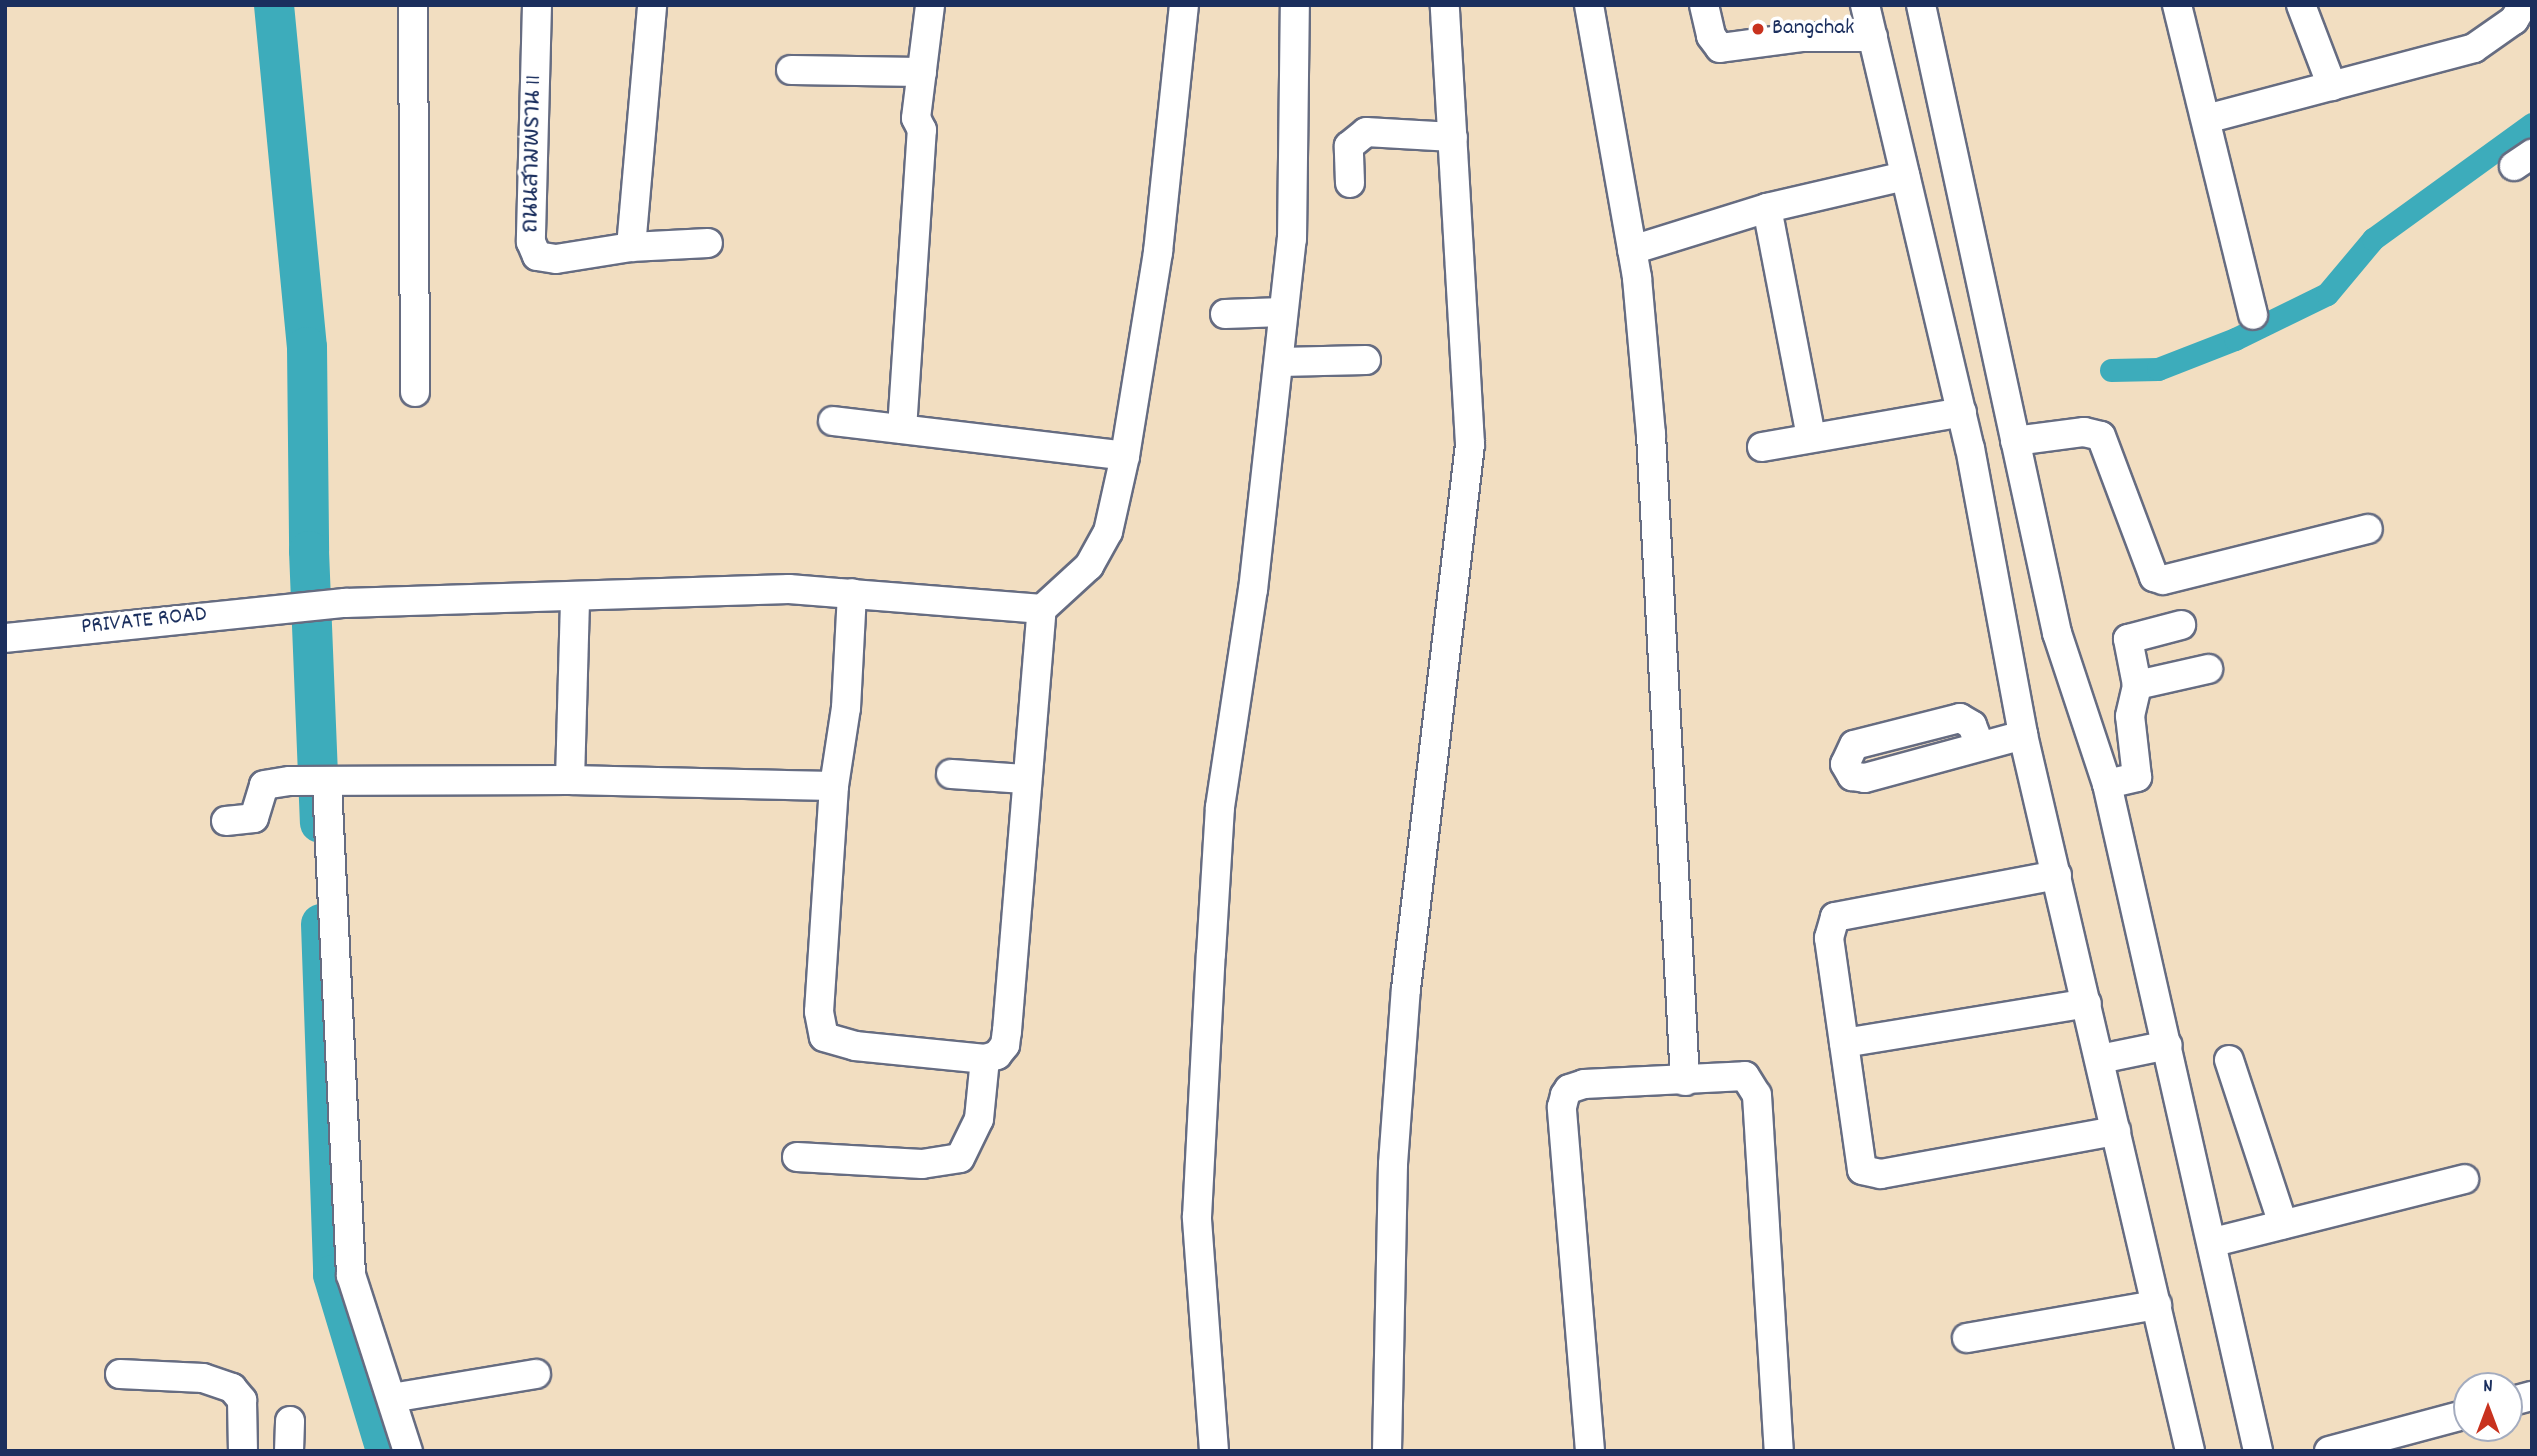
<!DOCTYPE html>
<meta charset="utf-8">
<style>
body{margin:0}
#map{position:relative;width:2537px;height:1456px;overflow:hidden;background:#f2dec1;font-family:Dekko,"Playpen Sans Thai",sans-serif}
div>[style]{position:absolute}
.canal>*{height:23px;margin:-11.5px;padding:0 11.5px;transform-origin:11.5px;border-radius:11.5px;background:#3dacbb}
.river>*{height:40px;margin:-20px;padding:0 20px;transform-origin:20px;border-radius:20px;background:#3dacbb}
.roads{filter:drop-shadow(2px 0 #666c81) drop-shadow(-2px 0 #666c81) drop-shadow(0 2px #666c81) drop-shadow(0 -2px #666c81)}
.minor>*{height:28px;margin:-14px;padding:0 14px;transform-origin:14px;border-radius:14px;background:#fff}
.dots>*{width:19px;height:19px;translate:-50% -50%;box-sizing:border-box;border:4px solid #fff;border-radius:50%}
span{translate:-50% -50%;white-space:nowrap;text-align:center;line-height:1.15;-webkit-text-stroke:7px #fff;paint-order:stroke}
.poi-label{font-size:23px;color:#1b2f5e}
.left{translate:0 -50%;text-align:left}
.street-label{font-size:23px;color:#1b2f5e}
.frame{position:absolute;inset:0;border:7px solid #1b2f5e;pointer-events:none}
.north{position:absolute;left:2453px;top:1372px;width:70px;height:70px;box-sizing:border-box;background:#fff;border:2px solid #a4acbf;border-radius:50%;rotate:0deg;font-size:19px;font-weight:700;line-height:28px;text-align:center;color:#1b2f5e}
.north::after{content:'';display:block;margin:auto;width:24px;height:32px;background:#c8321e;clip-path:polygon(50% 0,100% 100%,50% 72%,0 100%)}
</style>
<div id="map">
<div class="canal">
<div style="left:2111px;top:370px;width:47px;rotate:-1.2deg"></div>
<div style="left:2158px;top:369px;width:83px;rotate:-21.3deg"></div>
<div style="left:2235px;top:339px;width:102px;rotate:-26.1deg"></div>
<div style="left:2327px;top:294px;width:72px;rotate:-50.1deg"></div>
<div style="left:2373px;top:239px;width:196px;rotate:-35.9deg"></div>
</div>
<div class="river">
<div style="left:274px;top:5px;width:344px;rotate:84.5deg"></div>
<div style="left:307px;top:347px;width:204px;rotate:89.4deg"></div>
<div style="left:309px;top:551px;width:272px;rotate:87.7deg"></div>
<div style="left:321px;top:924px;width:351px;rotate:88deg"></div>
<div style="left:333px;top:1275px;width:184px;rotate:73.2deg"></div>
</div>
<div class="roads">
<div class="minor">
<div style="left:413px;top:5px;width:387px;rotate:89.7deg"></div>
<div style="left:537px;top:5px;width:237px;rotate:91.5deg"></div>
<div style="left:531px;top:242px;width:15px;rotate:67deg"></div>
<div style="left:537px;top:256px;width:19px;rotate:9deg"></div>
<div style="left:556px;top:259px;width:76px;rotate:-9.1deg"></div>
<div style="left:631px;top:247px;width:77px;rotate:-3deg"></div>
<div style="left:1589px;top:5px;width:277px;rotate:80deg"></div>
<div style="left:1637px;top:278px;width:157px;rotate:84.9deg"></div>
<div style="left:1651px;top:434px;width:648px;rotate:86.99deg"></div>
<div style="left:1704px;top:5px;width:32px;rotate:77deg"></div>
<div style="left:1711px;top:36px;width:15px;rotate:53deg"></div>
<div style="left:1720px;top:48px;width:82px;rotate:-7.7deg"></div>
<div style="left:1801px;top:37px;width:72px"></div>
<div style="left:1865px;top:5px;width:455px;rotate:76.7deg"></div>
<div style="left:1970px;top:448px;width:292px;rotate:79.5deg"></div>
<div style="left:2023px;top:735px;width:735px;rotate:76.87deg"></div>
<div style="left:1921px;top:5px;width:643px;rotate:77.78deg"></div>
<div style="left:2057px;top:633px;width:159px;rotate:71.7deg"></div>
<div style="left:2107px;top:784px;width:684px;rotate:77.24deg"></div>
<div style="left:2177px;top:5px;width:319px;rotate:76.2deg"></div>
<div style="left:2301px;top:5px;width:87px;rotate:69.1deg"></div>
<div style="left:791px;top:70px;width:131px;rotate:0.9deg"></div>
<div style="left:2206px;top:119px;width:277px;rotate:-14.8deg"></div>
<div style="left:2474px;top:48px;width:49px;rotate:-35deg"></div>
<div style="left:2514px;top:20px;width:17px;rotate:-59deg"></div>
<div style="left:2514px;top:166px;width:22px;rotate:-34deg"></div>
<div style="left:1350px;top:183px;width:37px;rotate:-92deg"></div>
<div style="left:1349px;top:146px;width:22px;rotate:-39deg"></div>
<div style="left:1366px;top:132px;width:87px;rotate:3.3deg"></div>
<div style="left:1767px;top:208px;width:233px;rotate:79.1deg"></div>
<div style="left:631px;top:247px;width:243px;rotate:-85deg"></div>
<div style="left:1632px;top:250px;width:141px;rotate:-17.3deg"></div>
<div style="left:1767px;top:208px;width:142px;rotate:-13.1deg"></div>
<div style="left:1225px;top:314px;width:58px;rotate:-2deg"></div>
<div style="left:1280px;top:362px;width:86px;rotate:-1.3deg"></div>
<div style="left:833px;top:421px;width:294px;rotate:6.8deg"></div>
<div style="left:902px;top:429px;width:300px;rotate:-86.2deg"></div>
<div style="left:922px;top:130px;width:13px;rotate:-117deg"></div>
<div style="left:916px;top:118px;width:114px;rotate:-82.9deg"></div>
<div style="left:2015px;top:441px;width:70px;rotate:-7.4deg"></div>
<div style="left:2084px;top:432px;width:17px;rotate:13deg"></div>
<div style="left:2101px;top:436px;width:151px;rotate:69.4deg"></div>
<div style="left:2154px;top:577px;width:9px;rotate:18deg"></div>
<div style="left:2163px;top:580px;width:211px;rotate:-14deg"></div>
<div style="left:1762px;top:447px;width:203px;rotate:-9.9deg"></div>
<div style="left:5px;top:638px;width:342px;rotate:-5.9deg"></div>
<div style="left:345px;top:603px;width:444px;rotate:-1.8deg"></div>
<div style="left:789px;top:589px;width:254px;rotate:4.5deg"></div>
<div style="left:1042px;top:609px;width:64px;rotate:-42.5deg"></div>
<div style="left:1089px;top:566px;width:39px;rotate:-61deg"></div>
<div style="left:1108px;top:532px;width:78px;rotate:-77.4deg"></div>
<div style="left:1125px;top:456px;width:207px;rotate:-80.8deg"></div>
<div style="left:1158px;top:252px;width:248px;rotate:-84deg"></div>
<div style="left:2137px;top:685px;width:47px;rotate:-101.1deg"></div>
<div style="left:2128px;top:639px;width:55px;rotate:-14.8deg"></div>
<div style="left:1980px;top:746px;width:22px;rotate:-111deg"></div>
<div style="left:1972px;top:725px;width:14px;rotate:-150deg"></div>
<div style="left:1960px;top:718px;width:109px;rotate:165.7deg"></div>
<div style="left:1854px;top:745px;width:21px;rotate:115deg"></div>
<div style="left:1845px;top:764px;width:14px;rotate:60deg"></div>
<div style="left:1852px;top:776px;width:13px;rotate:9deg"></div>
<div style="left:1865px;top:778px;width:164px;rotate:-15.2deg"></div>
<div style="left:951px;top:774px;width:74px;rotate:3.9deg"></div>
<div style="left:570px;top:780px;width:183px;rotate:-88.4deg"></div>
<div style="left:327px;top:784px;width:492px;rotate:87.2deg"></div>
<div style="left:351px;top:1275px;width:185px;rotate:72.1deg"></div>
<div style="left:2107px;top:784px;width:31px;rotate:-13deg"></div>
<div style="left:2137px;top:777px;width:61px;rotate:-96.5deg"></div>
<div style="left:2130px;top:716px;width:32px;rotate:-77deg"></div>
<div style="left:2137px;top:685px;width:73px;rotate:-12.7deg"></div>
<div style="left:834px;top:786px;width:226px;rotate:93.8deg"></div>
<div style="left:819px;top:1012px;width:25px;rotate:79deg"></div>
<div style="left:824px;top:1037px;width:32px;rotate:16deg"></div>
<div style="left:855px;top:1046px;width:131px;rotate:5.7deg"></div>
<div style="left:985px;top:1059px;width:13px;rotate:-18deg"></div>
<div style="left:997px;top:1055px;width:13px;rotate:-51deg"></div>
<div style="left:1005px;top:1045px;width:14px;rotate:-82deg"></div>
<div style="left:1007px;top:1031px;width:423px;rotate:-85.3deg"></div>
<div style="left:226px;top:821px;width:28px;rotate:-6deg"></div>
<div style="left:254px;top:818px;width:34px;rotate:-73deg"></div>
<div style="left:264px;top:785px;width:26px;rotate:-9deg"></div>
<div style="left:290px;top:781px;width:280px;rotate:-0.2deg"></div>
<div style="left:570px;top:780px;width:264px;rotate:1.3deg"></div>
<div style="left:834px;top:786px;width:79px;rotate:-81.3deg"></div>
<div style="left:846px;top:708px;width:115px;rotate:-87deg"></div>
<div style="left:2057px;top:875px;width:226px;rotate:169.3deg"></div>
<div style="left:1835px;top:917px;width:22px;rotate:106deg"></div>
<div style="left:1829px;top:938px;width:234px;rotate:81.9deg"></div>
<div style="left:1862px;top:1170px;width:19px;rotate:12deg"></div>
<div style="left:1881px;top:1174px;width:239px;rotate:-10.4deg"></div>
<div style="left:1844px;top:1043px;width:246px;rotate:-9.3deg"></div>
<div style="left:2100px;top:1059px;width:69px;rotate:-11.6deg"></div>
<div style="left:2229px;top:1060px;width:173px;rotate:71.8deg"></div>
<div style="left:797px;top:1157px;width:125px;rotate:3.2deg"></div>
<div style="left:922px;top:1164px;width:38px;rotate:-9deg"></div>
<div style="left:960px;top:1158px;width:43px;rotate:-64deg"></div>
<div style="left:979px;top:1119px;width:60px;rotate:-84.3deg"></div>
<div style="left:2214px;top:1242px;width:258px;rotate:-14.1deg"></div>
<div style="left:1967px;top:1338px;width:193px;rotate:-9.9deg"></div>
<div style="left:120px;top:1374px;width:83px;rotate:2.8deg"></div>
<div style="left:203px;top:1378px;width:31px;rotate:19deg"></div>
<div style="left:232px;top:1388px;width:16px;rotate:50deg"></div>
<div style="left:242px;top:1400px;width:51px;rotate:88.9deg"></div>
<div style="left:392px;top:1398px;width:146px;rotate:-9.5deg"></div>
<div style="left:2509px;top:1402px;width:24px;rotate:-15deg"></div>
<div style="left:289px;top:1451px;width:30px;rotate:-88deg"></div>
<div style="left:1214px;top:1451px;width:235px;rotate:-94.2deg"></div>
<div style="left:1197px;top:1217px;width:263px;rotate:-87deg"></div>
<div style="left:1211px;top:954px;width:147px;rotate:-86.5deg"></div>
<div style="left:1220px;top:807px;width:219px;rotate:-81.4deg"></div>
<div style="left:1253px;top:590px;width:353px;rotate:-83.7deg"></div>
<div style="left:1292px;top:239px;width:234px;rotate:-89.3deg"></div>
<div style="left:1387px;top:1451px;width:287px;rotate:-88.8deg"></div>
<div style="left:1393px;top:1164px;width:175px;rotate:-85.8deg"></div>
<div style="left:1406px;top:989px;width:549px;rotate:-83.3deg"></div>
<div style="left:1470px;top:444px;width:440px;rotate:-93.3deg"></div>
<div style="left:1590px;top:1451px;width:345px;rotate:-94.7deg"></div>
<div style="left:1562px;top:1107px;width:12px;rotate:-76deg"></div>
<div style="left:1565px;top:1095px;width:7px;rotate:-56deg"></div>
<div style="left:1569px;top:1089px;width:16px;rotate:-18deg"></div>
<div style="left:1584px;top:1084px;width:161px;rotate:-2.8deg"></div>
<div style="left:1745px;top:1076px;width:22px;rotate:58deg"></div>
<div style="left:1757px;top:1095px;width:357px;rotate:86.5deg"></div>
<div style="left:2329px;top:1451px;width:143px;rotate:-15deg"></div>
</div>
</div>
<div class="dots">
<div style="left:1758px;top:29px;background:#c8321e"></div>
</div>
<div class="poi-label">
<span class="left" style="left:1772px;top:29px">Bangchak</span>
</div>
<div class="street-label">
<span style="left:534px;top:154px;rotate:-89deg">ถนนสามพราน 11</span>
<span style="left:144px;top:622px;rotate:-6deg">PRIVATE ROAD</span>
</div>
<div class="frame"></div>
<div class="north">N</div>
</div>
